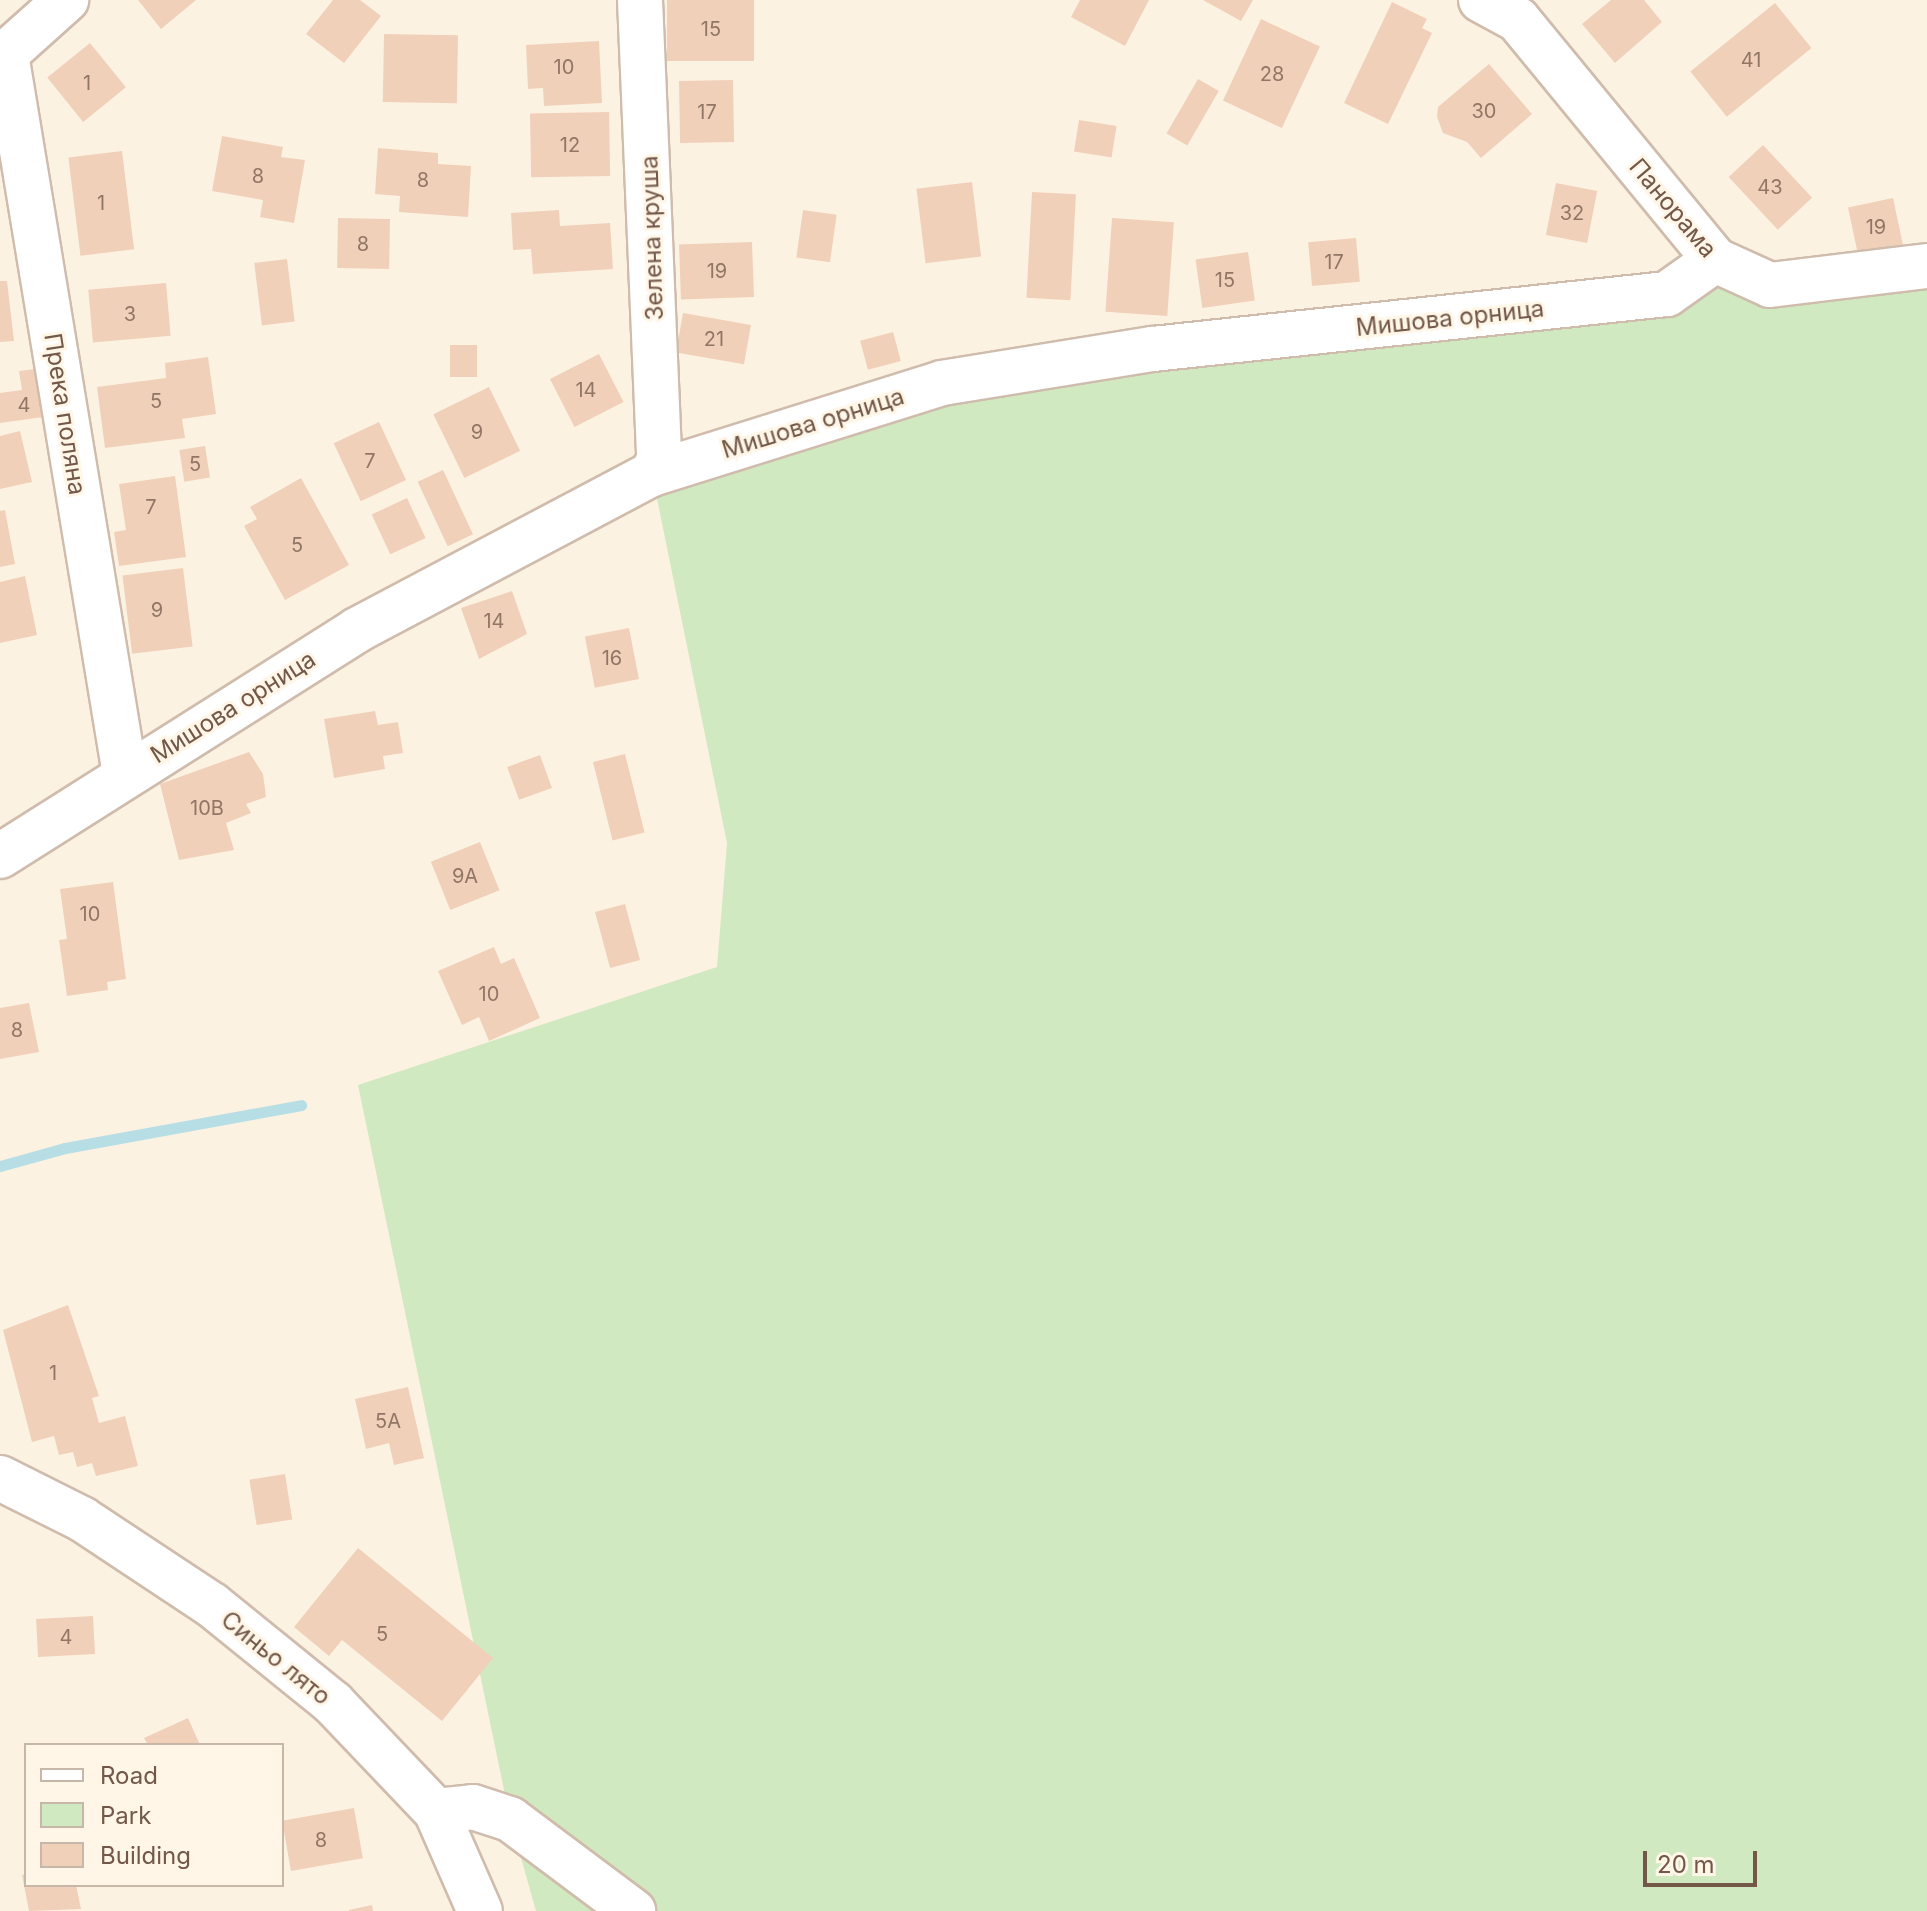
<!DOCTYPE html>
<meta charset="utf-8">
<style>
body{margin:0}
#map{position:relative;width:1927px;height:1911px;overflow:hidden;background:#fcf2e2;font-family:Inter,sans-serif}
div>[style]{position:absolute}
.green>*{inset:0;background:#d0e9c0}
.stream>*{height:11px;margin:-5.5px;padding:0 5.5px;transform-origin:5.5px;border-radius:5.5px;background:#b7dee5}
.building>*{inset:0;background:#f1d0b9;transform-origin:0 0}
.roads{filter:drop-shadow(2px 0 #cfbcac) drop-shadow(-2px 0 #cfbcac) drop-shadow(0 2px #cfbcac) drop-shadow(0 -2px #cfbcac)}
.street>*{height:44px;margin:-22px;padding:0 22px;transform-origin:22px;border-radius:22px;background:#fff}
span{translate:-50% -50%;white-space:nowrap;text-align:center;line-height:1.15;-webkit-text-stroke:6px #fff6e7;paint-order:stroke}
.number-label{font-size:20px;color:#927665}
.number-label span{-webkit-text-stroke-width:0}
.street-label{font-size:24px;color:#735849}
.legend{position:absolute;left:24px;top:1743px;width:260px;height:144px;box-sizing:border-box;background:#fff6e7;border:2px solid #c7b7a8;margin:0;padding:10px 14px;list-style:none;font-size:24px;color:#735849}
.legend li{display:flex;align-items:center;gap:16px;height:40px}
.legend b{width:40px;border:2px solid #c7b7a8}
.scale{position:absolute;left:1643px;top:1851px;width:114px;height:36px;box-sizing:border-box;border:4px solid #735849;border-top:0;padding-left:10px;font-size:24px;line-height:28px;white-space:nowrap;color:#735849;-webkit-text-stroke:6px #fff6e7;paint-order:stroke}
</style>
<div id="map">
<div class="green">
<div style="clip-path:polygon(1715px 260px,1927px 262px,1927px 1911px,536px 1911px,510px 1819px,358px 1085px,717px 967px,727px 843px,652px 474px,942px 383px,1667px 294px)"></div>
</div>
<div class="stream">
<div style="left:0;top:1166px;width:67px;rotate:-15.5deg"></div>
<div style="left:65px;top:1148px;width:240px;rotate:-10.3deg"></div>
</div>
<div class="building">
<div style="clip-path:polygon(138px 0,196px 0,161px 29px)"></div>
<div style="clip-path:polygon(333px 0,360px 0,381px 16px,344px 63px,306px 34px)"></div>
<div style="left:667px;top:0;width:87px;height:61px"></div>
<div style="clip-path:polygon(1080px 0,1149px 0,1125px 46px,1071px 17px)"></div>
<div style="clip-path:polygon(1203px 0,1253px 0,1241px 21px)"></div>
<div style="clip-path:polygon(1611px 0,1644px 0,1662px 22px,1615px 63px,1582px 24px)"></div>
<div style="clip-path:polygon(1392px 2px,1427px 19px,1422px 28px,1432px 33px,1388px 124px,1344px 103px)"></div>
<div style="left:1775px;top:3px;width:58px;height:109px;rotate:51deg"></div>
<div style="left:1261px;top:19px;width:65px;height:90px;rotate:25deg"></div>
<div style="left:384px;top:34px;width:74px;height:68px;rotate:1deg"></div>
<div style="clip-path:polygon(599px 41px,602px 103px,544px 106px,543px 88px,528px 89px,526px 45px)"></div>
<div style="left:90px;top:43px;width:57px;height:55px;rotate:51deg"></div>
<div style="clip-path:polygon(1489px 64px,1532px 114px,1481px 158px,1467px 142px,1443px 133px,1437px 117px,1438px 107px)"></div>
<div style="left:1198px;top:79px;width:24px;height:63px;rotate:30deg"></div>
<div style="left:733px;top:80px;width:62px;height:54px;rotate:89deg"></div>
<div style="left:609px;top:112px;width:64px;height:79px;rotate:89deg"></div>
<div style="left:1079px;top:120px;width:38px;height:32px;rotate:9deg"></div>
<div style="clip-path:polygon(222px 136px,283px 147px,281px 157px,305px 160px,294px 223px,260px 217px,263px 200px,212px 191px)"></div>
<div style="left:1763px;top:145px;width:72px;height:47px;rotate:47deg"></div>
<div style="clip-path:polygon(378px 148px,438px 153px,438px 164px,471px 166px,468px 217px,399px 212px,400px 196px,375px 194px)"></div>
<div style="left:122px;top:151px;width:99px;height:54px;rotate:83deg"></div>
<div style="left:972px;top:182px;width:75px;height:56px;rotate:83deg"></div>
<div style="left:1556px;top:183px;width:42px;height:53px;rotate:11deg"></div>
<div style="left:1032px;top:192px;width:44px;height:106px;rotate:3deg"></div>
<div style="left:1893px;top:198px;width:48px;height:46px;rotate:78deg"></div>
<div style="clip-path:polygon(559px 210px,560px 226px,610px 223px,613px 269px,533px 274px,531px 249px,513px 250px,511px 213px)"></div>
<div style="left:803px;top:210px;width:34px;height:48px;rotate:8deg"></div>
<div style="left:338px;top:218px;width:52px;height:50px;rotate:1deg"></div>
<div style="left:1112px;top:218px;width:62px;height:94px;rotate:4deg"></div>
<div style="left:1356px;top:238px;width:44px;height:48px;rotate:85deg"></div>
<div style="left:752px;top:242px;width:55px;height:73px;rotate:88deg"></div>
<div style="left:1248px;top:252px;width:49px;height:53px;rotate:82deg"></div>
<div style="left:287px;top:259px;width:63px;height:33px;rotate:83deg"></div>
<div style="clip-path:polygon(0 281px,7px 281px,14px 341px,0 342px)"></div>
<div style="left:166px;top:283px;width:53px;height:78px;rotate:85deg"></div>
<div style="left:683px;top:313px;width:69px;height:40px;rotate:10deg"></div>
<div style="left:893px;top:332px;width:30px;height:34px;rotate:75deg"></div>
<div style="left:450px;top:345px;width:27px;height:32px"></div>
<div style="left:599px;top:354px;width:54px;height:55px;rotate:63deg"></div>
<div style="clip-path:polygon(208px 357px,216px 414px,182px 419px,185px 438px,105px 448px,97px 387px,166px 378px,165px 363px)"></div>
<div style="clip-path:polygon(43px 368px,50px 416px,0 423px,0 393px,22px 390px,19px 371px)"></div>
<div style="left:489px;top:387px;width:71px;height:62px;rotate:64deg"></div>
<div style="left:379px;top:422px;width:64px;height:50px;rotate:65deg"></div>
<div style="clip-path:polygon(20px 431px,32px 482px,0 489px,0 436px)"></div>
<div style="left:205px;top:446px;width:32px;height:26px;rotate:81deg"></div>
<div style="left:443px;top:470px;width:71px;height:28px;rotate:65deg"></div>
<div style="clip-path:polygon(175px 476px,186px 557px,119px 566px,114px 532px,126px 530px,119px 484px)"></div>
<div style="clip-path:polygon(301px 478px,349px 565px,285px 600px,244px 526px,257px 519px,250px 507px)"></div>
<div style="left:407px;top:498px;width:44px;height:39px;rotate:65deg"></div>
<div style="clip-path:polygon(5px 510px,15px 564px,0 567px,0 511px)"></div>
<div style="left:183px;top:568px;width:79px;height:61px;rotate:83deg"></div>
<div style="clip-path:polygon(25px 576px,37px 635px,0 643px,0 582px)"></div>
<div style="clip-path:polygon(512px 591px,527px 634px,479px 659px,461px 608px)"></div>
<div style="left:629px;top:628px;width:52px;height:45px;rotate:79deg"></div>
<div style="clip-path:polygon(375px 711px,378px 725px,398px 722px,403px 753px,383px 756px,385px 769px,334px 778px,324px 719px)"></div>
<div style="clip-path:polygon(249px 752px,263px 774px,266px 797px,246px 804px,251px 813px,226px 823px,234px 850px,179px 860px,160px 784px)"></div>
<div style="left:625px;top:754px;width:81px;height:33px;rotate:76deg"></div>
<div style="left:540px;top:755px;width:35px;height:35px;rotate:70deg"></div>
<div style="left:480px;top:842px;width:52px;height:53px;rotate:68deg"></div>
<div style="clip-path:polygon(113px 882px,126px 979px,107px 982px,108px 990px,67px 996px,59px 940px,67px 939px,60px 889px)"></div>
<div style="left:625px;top:904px;width:58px;height:31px;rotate:75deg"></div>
<div style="clip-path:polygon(494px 947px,501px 964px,514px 958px,540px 1018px,489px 1041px,479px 1017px,462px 1025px,438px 971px)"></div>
<div style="clip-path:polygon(29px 1003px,39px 1052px,0 1059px,0 1008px)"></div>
<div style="clip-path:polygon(68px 1305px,99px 1396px,92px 1398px,99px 1423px,125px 1416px,138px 1466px,96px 1476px,92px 1463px,77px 1467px,73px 1452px,59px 1455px,54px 1436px,32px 1442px,3px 1330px)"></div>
<div style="clip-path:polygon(408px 1387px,424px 1458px,394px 1465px,389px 1443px,366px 1449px,355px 1399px)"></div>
<div style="left:285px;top:1474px;width:46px;height:36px;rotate:81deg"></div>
<div style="clip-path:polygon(358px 1548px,493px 1658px,442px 1721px,342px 1640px,329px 1656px,294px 1627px)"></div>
<div style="left:93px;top:1616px;width:38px;height:57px;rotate:87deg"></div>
<div style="clip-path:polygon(188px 1718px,200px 1745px,148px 1745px,144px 1738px)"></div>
<div style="left:354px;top:1808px;width:51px;height:73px;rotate:80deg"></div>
<div style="clip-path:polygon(26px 1874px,26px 1885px,76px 1885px,81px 1909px,29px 1911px,22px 1875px)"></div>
<div style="clip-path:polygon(372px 1905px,373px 1911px,349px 1911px,349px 1910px)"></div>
</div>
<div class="roads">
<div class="street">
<div style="left:640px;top:0;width:460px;rotate:87.6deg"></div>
<div style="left:659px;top:460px;width:16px;rotate:117deg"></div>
<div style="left:1481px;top:0;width:42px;rotate:28.4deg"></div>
<div style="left:1518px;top:20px;width:310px;rotate:50.6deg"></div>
<div style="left:1715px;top:260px;width:60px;rotate:24.4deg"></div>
<div style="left:1770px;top:285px;width:158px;rotate:-6.9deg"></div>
<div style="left:6px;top:54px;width:730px;rotate:80.62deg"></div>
<div style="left:0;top:59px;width:89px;rotate:-41.8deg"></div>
<div style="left:0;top:856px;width:423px;rotate:-32.3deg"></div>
<div style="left:357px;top:630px;width:334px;rotate:-27.9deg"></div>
<div style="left:652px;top:474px;width:304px;rotate:-17.4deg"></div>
<div style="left:942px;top:383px;width:214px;rotate:-9.2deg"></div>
<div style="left:1153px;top:349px;width:517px;rotate:-6.11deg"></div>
<div style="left:1667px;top:294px;width:59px;rotate:-35.3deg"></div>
<div style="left:0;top:1478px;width:92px;rotate:26.6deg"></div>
<div style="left:82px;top:1519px;width:156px;rotate:33.5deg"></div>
<div style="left:212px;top:1605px;width:156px;rotate:39deg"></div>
<div style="left:333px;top:1703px;width:149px;rotate:46.4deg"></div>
<div style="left:436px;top:1811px;width:109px;rotate:66.3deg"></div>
<div style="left:436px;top:1811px;width:37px;rotate:-6deg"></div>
<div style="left:473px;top:1807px;width:39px;rotate:18deg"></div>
<div style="left:510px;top:1819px;width:154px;rotate:36.8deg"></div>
</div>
</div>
<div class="number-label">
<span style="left:711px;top:29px">15</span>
<span style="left:1751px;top:60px">41</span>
<span style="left:564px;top:67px">10</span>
<span style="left:1272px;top:74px">28</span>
<span style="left:87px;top:83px">1</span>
<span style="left:1484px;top:111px">30</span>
<span style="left:707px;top:112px">17</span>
<span style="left:570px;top:145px">12</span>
<span style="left:258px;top:176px">8</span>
<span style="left:423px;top:180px">8</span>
<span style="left:1770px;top:187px">43</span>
<span style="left:101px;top:203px">1</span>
<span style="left:1572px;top:213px">32</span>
<span style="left:1876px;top:227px">19</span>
<span style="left:363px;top:244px">8</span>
<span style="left:1334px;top:262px">17</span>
<span style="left:717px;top:271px">19</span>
<span style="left:1225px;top:280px">15</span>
<span style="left:130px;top:314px">3</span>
<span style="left:714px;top:339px">21</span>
<span style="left:586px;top:390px">14</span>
<span style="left:156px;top:401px">5</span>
<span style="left:24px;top:405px">4</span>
<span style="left:477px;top:432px">9</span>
<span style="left:370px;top:461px">7</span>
<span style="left:195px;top:464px">5</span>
<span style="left:151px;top:507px">7</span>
<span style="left:297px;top:545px">5</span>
<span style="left:157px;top:610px">9</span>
<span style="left:494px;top:621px">14</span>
<span style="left:612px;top:658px">16</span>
<span style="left:207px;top:808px">10В</span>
<span style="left:465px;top:876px">9А</span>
<span style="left:90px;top:914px">10</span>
<span style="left:489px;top:994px">10</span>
<span style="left:17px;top:1030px">8</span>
<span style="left:53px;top:1373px">1</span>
<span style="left:388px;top:1421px">5А</span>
<span style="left:382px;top:1634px">5</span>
<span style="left:66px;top:1637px">4</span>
<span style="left:321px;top:1840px">8</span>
</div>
<div class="street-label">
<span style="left:1673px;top:208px;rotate:50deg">Панорама</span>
<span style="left:652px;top:238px;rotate:-92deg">Зелена круша</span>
<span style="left:1450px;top:318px;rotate:-6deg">Мишова орница</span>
<span style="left:65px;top:414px;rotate:81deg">Прека поляна</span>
<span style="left:813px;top:423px;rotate:-17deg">Мишова орница</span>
<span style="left:233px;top:707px;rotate:-32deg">Мишова орница</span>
<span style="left:276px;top:1658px;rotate:39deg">Синьо лято</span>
</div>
<ul class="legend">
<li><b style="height:10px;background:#fff"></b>Road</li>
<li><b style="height:22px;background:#d0e9c0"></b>Park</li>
<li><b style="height:22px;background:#f1d0b9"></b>Building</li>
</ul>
<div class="scale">20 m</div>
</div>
